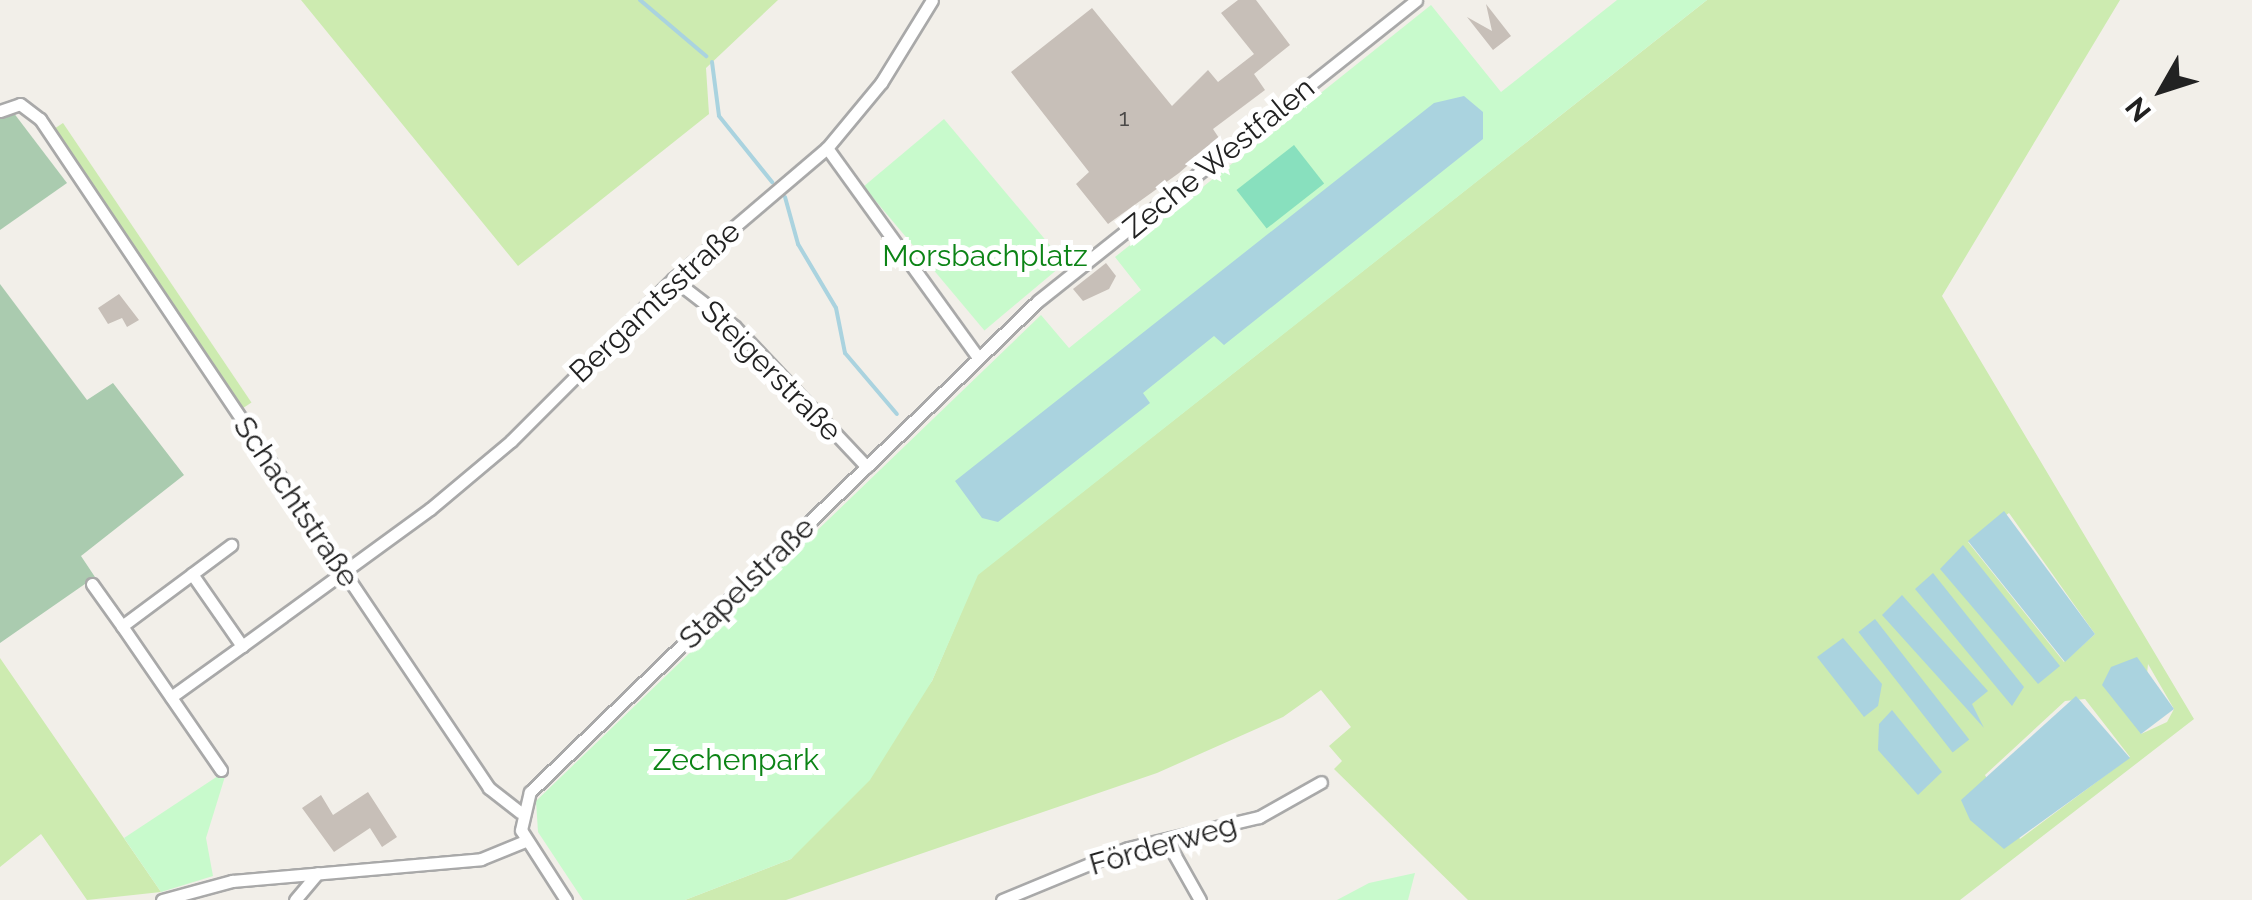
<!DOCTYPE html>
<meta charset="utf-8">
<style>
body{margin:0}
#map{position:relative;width:2252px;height:900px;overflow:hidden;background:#f2efe9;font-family:Raleway,sans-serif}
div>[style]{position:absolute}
.grass>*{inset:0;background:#cdebb0;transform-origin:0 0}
.cemetery>*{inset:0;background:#aacbaf}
.park>*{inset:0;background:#c8facc;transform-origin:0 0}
.pitch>*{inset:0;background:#88e0be;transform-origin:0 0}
.water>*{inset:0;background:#aad3df;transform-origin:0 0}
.stream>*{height:4px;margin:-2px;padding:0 2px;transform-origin:2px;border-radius:2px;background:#aad3df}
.building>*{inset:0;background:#c7bfb8}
.roads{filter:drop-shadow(2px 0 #a9a9a9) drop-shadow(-2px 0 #a9a9a9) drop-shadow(0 2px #a9a9a9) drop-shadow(0 -2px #a9a9a9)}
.minor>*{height:11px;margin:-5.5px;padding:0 5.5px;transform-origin:5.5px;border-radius:5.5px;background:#fff}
span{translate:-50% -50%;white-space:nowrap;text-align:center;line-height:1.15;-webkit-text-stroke:10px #fff;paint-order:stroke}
.number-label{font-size:25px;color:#4b4948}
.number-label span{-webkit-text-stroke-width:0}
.street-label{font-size:30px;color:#222}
.park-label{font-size:30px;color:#0c8416}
.north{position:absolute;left:2112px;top:40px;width:100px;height:100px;-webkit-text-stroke:8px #fff;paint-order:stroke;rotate:231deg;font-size:28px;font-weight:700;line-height:40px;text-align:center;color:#222}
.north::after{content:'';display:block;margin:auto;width:35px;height:45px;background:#222;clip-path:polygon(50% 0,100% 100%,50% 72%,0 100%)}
</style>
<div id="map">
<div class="grass">
<div style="clip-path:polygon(301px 0,778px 0,706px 68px,709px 114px,518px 266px)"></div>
<div style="clip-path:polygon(evenodd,1707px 0,2120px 0,1942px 296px,2194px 719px,1960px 900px,1468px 900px,1334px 769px,1342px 761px,1329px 746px,1351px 727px,1321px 690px,1283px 717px,1157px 773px,786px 900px,685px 900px,791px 859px,932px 681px,977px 575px,1707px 0,2009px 513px,2095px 634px,2064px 662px,1968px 542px,2009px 513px,1707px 0,2148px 664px,2174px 709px,2167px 722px,2141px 734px,2148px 664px,1707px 0,2085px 699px,2130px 757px,2020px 839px,1985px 775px,2065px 701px,2085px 699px)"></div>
<div style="left:63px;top:123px;width:337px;height:10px;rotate:56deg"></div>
<div style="clip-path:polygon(0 658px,161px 892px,87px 900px,41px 834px,0 867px)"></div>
</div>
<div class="cemetery">
<div style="clip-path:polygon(13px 112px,67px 183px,0 230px,0 117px)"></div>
<div style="clip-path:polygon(0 284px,87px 400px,113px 383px,184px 475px,81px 556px,95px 577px,0 643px)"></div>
</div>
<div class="park">
<div style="clip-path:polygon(1617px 0,1707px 0,978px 575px,932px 681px,870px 780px,791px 859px,685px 900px,583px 900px,538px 832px,536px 801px,1041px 315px,1069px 348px,1141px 290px,1115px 257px,1431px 5px,1501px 92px)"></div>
<div style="left:944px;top:119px;width:188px;height:105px;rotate:50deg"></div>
<div style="clip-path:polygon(227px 770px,206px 838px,213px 876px,161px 892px,124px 838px)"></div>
<div style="clip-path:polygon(1415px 873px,1408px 900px,1337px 900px,1369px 883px)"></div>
</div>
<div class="pitch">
<div style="left:1294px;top:145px;width:49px;height:73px;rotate:52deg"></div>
</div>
<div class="water">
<div style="clip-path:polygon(1464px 96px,1483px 112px,1483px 139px,1224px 345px,1214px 336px,1143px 393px,1150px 403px,998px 522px,982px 518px,955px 481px,1434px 103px)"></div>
<div style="clip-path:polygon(2004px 511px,2095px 634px,2065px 662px,1968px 541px)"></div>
<div style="clip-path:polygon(1963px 545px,2060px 666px,2038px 684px,1940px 569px)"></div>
<div style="clip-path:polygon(1933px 573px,2024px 687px,2012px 706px,1915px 589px)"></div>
<div style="clip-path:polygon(1902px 595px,1988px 691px,1972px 704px,1984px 728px,1882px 615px)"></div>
<div style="left:1875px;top:619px;width:153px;height:21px;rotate:52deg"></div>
<div style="clip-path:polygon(1843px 638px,1882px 684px,1878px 706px,1864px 717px,1817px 657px)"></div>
<div style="clip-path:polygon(2137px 657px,2174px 709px,2141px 734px,2102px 685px,2111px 667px)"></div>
<div style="clip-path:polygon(2076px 696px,2130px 758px,2004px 849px,1970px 820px,1961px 800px)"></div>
<div style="clip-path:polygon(1892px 710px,1942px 772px,1918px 795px,1878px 750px,1879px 724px)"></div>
</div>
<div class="stream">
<div style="left:640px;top:0;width:87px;rotate:40.3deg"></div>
<div style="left:712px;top:62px;width:54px;rotate:82.6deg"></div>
<div style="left:719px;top:116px;width:85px;rotate:51.2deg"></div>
<div style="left:785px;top:197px;width:49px;rotate:74.5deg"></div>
<div style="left:798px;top:244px;width:74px;rotate:59.3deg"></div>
<div style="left:836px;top:308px;width:46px;rotate:78.7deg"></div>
<div style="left:845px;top:353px;width:80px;rotate:49.6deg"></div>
</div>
<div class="building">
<div style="clip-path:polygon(1238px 0,1256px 0,1290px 45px,1254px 74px,1265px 90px,1213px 129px,1219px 138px,1179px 173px,1108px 224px,1076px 184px,1089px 172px,1011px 72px,1092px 8px,1172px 106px,1208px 70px,1218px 82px,1254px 54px,1221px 13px)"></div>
<div style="clip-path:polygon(1486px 4px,1511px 36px,1493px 50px,1467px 17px,1492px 31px)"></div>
<div style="clip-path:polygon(1106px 263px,1116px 276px,1109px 289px,1083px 301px,1073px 289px)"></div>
<div style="clip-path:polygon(119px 294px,139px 320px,127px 327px,122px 318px,108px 324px,98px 308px)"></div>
<div style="clip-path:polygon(368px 792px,397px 837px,382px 847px,370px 828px,334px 852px,302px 808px,321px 795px,333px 815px)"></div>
</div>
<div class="roads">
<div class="minor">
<div style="left:0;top:111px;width:21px;rotate:-19deg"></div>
<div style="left:20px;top:104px;width:25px;rotate:37deg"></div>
<div style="left:40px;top:119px;width:806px;rotate:56.13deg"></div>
<div style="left:489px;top:788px;width:39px;rotate:38deg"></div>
<div style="left:827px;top:148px;width:258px;rotate:54.2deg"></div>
<div style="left:673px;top:279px;width:78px;rotate:37.7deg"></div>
<div style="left:735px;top:327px;width:192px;rotate:46.7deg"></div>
<div style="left:192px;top:574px;width:49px;rotate:-36.6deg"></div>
<div style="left:92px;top:584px;width:52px;rotate:54.5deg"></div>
<div style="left:171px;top:697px;width:87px;rotate:-35.7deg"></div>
<div style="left:221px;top:770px;width:175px;rotate:-124.5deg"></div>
<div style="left:122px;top:626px;width:87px;rotate:-36.6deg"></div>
<div style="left:192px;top:574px;width:88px;rotate:55.2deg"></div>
<div style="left:242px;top:646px;width:233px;rotate:-36.1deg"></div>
<div style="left:430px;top:509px;width:106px;rotate:-40deg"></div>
<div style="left:511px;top:441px;width:229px;rotate:-45deg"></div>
<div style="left:673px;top:279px;width:202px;rotate:-40.4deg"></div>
<div style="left:827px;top:148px;width:85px;rotate:-50.3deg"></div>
<div style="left:881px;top:83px;width:97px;rotate:-58.4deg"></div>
<div style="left:1169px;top:845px;width:63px;rotate:60.6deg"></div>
<div style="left:162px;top:900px;width:73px;rotate:-15.2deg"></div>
<div style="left:232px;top:881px;width:250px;rotate:-5deg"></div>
<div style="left:481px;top:859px;width:48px;rotate:-22.2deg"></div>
<div style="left:295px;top:900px;width:35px;rotate:-50deg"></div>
<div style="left:566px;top:900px;width:83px;rotate:-122.7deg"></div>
<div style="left:521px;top:830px;width:39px;rotate:-77deg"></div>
<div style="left:530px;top:792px;width:707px;rotate:-44.03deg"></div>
<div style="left:1038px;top:301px;width:483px;rotate:-38.5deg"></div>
<div style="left:1002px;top:900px;width:136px;rotate:-22.4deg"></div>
<div style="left:1128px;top:848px;width:135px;rotate:-13.3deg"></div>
<div style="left:1259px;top:817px;width:71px;rotate:-29.4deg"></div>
</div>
</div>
<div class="number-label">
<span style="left:1124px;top:117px">1</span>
</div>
<div class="street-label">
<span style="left:1219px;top:158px;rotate:-39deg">Zeche Westfalen</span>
<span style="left:655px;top:302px;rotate:-43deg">Bergamtsstraße</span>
<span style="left:771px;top:371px;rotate:45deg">Steigerstraße</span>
<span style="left:296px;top:502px;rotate:56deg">Schachtstraße</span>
<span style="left:747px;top:583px;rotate:-44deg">Stapelstraße</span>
<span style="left:1163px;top:845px;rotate:-16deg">Förderweg</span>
</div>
<div class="park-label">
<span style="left:985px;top:256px">Morsbachplatz</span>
<span style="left:736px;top:760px">Zechenpark</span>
</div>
<div class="north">N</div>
</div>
